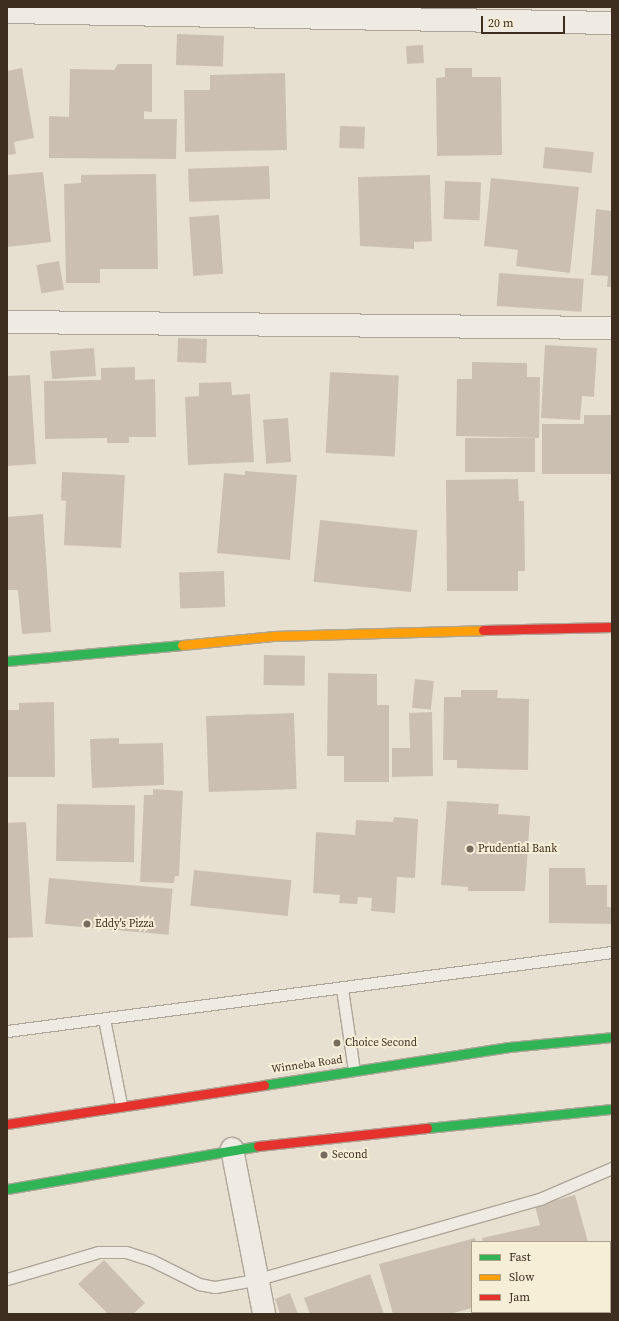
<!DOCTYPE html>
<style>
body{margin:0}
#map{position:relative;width:619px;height:1321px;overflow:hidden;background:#e7e0d1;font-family:"Source Serif 4",serif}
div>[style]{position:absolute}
.building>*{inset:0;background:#cbbfb2;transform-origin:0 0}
.roads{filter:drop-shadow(1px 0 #ada599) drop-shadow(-1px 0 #ada599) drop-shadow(0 1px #ada599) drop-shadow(0 -1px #ada599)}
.lane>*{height:11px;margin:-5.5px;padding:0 5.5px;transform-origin:5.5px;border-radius:5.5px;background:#efebe3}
.street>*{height:22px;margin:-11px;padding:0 11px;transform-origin:11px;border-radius:11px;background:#efebe3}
.fast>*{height:9px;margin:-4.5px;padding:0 4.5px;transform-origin:4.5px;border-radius:4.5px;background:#30b455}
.slow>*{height:9px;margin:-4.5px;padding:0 4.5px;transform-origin:4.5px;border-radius:4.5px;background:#ff9f0a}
.jam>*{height:9px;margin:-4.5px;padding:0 4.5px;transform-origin:4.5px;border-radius:4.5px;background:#e5322d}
.dots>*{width:11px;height:11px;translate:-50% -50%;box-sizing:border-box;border:2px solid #f7eed8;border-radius:50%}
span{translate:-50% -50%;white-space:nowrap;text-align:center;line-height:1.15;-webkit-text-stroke:4px #f7eed8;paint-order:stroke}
.poi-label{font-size:11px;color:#3d2e20}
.left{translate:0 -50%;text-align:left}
.street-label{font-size:11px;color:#3d2e20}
.frame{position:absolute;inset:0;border:8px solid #3d2e20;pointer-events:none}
.legend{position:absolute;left:471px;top:1241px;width:140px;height:72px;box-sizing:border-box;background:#f7eed8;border:1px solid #ada18e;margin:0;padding:5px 7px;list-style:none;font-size:12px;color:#3d2e20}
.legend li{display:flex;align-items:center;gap:8px;height:20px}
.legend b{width:20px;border:1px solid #ada18e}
.scale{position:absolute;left:481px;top:16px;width:84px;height:18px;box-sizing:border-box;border:2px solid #3d2e20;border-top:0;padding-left:5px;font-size:12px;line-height:14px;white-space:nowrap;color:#3d2e20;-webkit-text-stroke:3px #f7eed8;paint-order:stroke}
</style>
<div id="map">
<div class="building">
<div style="left:177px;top:34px;width:47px;height:31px;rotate:2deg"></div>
<div style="left:423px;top:45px;width:18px;height:17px;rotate:87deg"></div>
<div style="clip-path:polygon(118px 64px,152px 64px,152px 112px,144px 111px,144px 119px,177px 119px,176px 159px,49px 158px,49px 116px,69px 117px,70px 69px,114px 70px)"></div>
<div style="clip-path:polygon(22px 68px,34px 138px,14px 142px,16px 154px,7px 155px,7px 71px)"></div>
<div style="clip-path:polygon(445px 68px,472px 68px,472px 77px,501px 77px,502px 155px,437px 156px,436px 78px,445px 77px)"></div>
<div style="clip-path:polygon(285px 73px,287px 150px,185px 152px,184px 90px,210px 90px,210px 75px)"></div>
<div style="left:340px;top:126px;width:25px;height:22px;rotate:2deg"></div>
<div style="left:545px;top:147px;width:49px;height:21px;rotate:6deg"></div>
<div style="left:269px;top:166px;width:33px;height:81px;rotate:88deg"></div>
<div style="clip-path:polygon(43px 172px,51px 242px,7px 247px,7px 175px)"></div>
<div style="clip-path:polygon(156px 174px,158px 269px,100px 269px,100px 283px,66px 283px,64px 184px,81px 183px,81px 175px)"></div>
<div style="clip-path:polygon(430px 175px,432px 241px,414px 242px,414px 249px,360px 246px,358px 177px)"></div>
<div style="clip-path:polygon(491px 178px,579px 187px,570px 273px,516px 266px,518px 250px,484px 246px)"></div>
<div style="left:445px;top:181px;width:36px;height:38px;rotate:2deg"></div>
<div style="clip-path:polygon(596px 209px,612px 211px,612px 287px,607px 287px,608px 276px,591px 275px)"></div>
<div style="left:219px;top:215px;width:59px;height:30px;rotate:86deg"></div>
<div style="left:59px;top:261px;width:29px;height:23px;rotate:80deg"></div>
<div style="left:499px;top:273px;width:85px;height:33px;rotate:4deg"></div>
<div style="left:178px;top:338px;width:29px;height:24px;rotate:2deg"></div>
<div style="clip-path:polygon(545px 345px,597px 348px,594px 397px,582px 396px,580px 420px,541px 418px)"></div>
<div style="left:94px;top:348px;width:28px;height:44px;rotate:86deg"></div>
<div style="clip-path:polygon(472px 362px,527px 363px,527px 377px,540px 377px,539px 438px,456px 436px,457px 379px,472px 379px)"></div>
<div style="clip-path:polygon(135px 367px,135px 380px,155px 379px,156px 437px,129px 437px,129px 443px,107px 443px,107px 438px,45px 439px,44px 381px,101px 380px,101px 368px)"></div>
<div style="left:330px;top:372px;width:69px;height:81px;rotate:3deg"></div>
<div style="clip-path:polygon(30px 375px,36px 464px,7px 466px,7px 376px)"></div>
<div style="clip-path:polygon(231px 382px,232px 395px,250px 394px,254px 462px,188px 465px,185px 397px,199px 396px,199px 383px)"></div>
<div style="clip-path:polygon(584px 415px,612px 415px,612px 474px,542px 474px,542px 424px,584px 424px)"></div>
<div style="left:288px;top:418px;width:44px;height:25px;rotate:86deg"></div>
<div style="left:465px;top:438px;width:70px;height:34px"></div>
<div style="clip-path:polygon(245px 471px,297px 475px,290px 560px,217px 553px,224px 473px,245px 475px)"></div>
<div style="clip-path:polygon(62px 472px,125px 475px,121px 548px,64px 545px,66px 501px,61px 500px)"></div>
<div style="clip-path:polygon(518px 479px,519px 501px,524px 501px,525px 571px,518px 571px,518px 591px,447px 591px,446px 480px)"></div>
<div style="clip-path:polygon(43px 514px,51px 632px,22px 634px,18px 590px,7px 590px,7px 517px)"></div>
<div style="left:320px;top:520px;width:98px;height:62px;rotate:6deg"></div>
<div style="left:224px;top:571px;width:36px;height:45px;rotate:88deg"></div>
<div style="left:264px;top:655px;width:41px;height:30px;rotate:1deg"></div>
<div style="clip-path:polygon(328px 673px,377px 674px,377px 705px,389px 705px,389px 782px,344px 782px,344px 756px,327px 756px)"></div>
<div style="left:415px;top:679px;width:19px;height:29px;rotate:6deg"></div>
<div style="clip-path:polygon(461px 690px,498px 690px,497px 698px,529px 699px,528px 770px,457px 768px,457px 760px,443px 760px,444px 697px,461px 697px)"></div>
<div style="clip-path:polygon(54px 702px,55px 777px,7px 777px,8px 710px,19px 710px,19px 703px)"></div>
<div style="clip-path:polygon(432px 712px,433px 776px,392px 777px,392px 748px,410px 748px,409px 713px)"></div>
<div style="left:294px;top:713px;width:76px;height:88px;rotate:88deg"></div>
<div style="clip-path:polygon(119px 738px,119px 744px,163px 743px,164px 785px,92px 788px,90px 739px)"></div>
<div style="clip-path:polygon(153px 789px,183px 791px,179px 876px,175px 876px,174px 883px,140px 882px,144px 795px,153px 795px)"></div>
<div style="clip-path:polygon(447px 801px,499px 804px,498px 814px,530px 816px,525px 891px,468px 891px,468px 887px,441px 885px)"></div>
<div style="left:57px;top:804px;width:78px;height:57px;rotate:1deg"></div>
<div style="clip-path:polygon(394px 817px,418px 819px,415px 878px,397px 877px,395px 913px,371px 911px,372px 898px,358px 897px,357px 904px,339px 903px,340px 895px,313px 893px,316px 832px,355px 835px,356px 820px,393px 822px)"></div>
<div style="clip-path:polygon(26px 822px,33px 937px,8px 938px,7px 823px)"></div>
<div style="clip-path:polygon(549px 868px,585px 868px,586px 885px,607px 885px,607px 907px,612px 907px,612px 924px,549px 923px)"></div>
<div style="left:194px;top:870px;width:98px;height:36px;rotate:6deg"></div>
<div style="left:49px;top:878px;width:124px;height:46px;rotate:5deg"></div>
<div style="clip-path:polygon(575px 1195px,588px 1242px,483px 1242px,482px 1238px,540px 1225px,535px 1206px)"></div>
<div style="clip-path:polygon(475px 1238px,476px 1242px,472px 1242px,472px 1308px,450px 1314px,393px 1314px,379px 1264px)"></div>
<div style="clip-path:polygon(104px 1260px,145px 1303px,133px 1314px,108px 1314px,78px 1284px)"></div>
<div style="clip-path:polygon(370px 1274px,384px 1314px,310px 1314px,304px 1298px)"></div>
<div style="clip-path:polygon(290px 1293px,298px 1314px,280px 1314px,275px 1299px)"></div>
</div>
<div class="roads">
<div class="lane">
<div style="left:342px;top:989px;width:82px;rotate:81.6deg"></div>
<div style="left:104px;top:1019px;width:87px;rotate:78.7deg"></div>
<div style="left:7px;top:1031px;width:610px;rotate:-7.44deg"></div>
<div style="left:7px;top:1279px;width:96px;rotate:-16.4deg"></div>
<div style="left:99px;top:1252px;width:27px"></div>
<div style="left:126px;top:1252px;width:26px;rotate:18deg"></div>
<div style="left:151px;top:1260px;width:54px;rotate:26.6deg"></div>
<div style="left:199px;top:1284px;width:16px;rotate:11deg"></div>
<div style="left:215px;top:1287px;width:41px;rotate:-9.9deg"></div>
<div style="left:255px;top:1280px;width:298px;rotate:-15.9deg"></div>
<div style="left:542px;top:1198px;width:76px;rotate:-23.2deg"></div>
</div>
<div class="street">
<div style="left:7px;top:12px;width:605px;rotate:1.04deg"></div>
<div style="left:7px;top:322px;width:605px;rotate:0.57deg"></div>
<div style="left:232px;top:1149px;width:168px;rotate:79deg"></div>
</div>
<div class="fast">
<div style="left:7px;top:661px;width:176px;rotate:-5.2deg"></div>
<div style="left:264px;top:1085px;width:248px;rotate:-8.8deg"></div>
<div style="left:509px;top:1047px;width:103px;rotate:-5.5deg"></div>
<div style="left:427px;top:1128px;width:186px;rotate:-5.9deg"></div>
<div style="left:7px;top:1189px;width:255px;rotate:-9.7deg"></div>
</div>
<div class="slow">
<div style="left:182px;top:645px;width:91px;rotate:-5.6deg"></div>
<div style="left:273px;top:636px;width:210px;rotate:-1.6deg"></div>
</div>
<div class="jam">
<div style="left:483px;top:630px;width:129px;rotate:-1.3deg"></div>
<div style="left:7px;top:1124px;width:260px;rotate:-8.6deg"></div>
<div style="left:258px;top:1146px;width:170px;rotate:-6.1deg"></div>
</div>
</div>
<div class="dots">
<div style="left:470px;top:849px;background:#786c5e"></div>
<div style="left:87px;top:924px;background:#786c5e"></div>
<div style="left:337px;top:1043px;background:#786c5e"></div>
<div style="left:324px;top:1155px;background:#786c5e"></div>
</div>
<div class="poi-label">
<span class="left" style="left:478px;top:849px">Prudential Bank</span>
<span class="left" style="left:95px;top:924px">Eddy's Pizza</span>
<span class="left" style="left:345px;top:1043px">Choice Second</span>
<span class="left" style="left:332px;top:1155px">Second</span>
</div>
<div class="street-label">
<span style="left:307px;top:1065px;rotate:-8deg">Winneba Road</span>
</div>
<div class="frame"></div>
<ul class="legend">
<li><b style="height:5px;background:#30b455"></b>Fast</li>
<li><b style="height:5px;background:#ff9f0a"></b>Slow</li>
<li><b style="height:5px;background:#e5322d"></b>Jam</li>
</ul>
<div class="scale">20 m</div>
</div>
